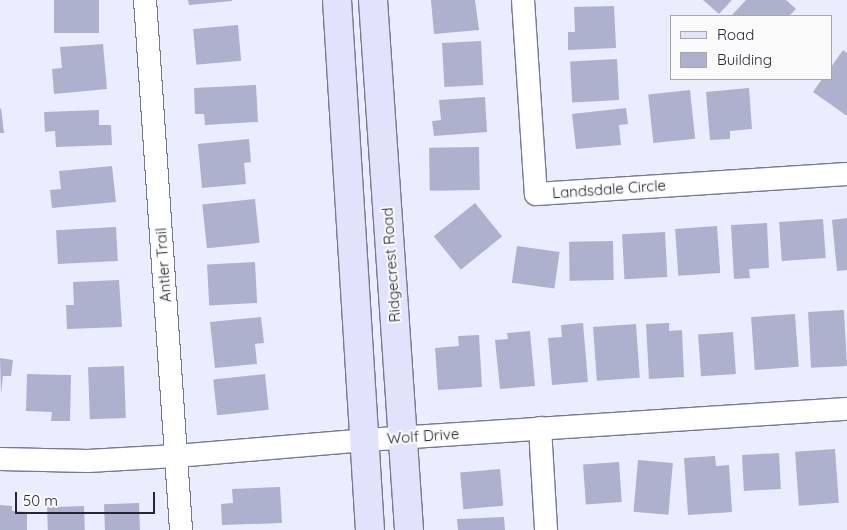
<!DOCTYPE html>
<style>
body{margin:0}
#map{position:relative;width:847px;height:530px;overflow:hidden;background:#eaedfe;font-family:Quicksand,sans-serif}
div>[style]{position:absolute}
.building>*{inset:0;background:#adb1cd;transform-origin:0 0}
.roads{filter:drop-shadow(1px 0 #767993) drop-shadow(-1px 0 #767993) drop-shadow(0 1px #767993) drop-shadow(0 -1px #767993)}
.minor>*{height:22px;margin:-11px;padding:0 11px;transform-origin:11px;border-radius:11px;background:#fff}
.major>*{height:28px;margin:-14px;padding:0 14px;transform-origin:14px;border-radius:14px;background:#e0e3fb}
span{translate:-50% -50%;white-space:nowrap;text-align:center;line-height:1.15;-webkit-text-stroke:4px #fbfbfb;paint-order:stroke}
.street-label{font-size:15px;color:#262732}
.legend{position:absolute;left:670px;top:15px;width:162px;height:65px;box-sizing:border-box;background:#fbfbfb;border:1px solid #a6a6ab;margin:0;padding:6px 9px;list-style:none;font-size:15px;color:#262732}
.legend li{display:flex;align-items:center;gap:10px;height:25px}
.legend b{width:25px;border:1px solid #a6a6ab}
.scale{position:absolute;left:15px;top:492px;width:140px;height:22px;box-sizing:border-box;border:2px solid #262732;border-top:0;padding-left:6px;font-size:15px;line-height:18px;white-space:nowrap;color:#262732;-webkit-text-stroke:4px #fbfbfb;paint-order:stroke}
</style>
<div id="map">
<div class="building">
<div style="left:54px;top:0;width:45px;height:33px"></div>
<div style="clip-path:polygon(188px 0,232px 0,232px 1px,189px 5px)"></div>
<div style="clip-path:polygon(431px 0,475px 0,479px 30px,434px 34px)"></div>
<div style="clip-path:polygon(703px 0,732px 0,719px 14px)"></div>
<div style="clip-path:polygon(746px 0,786px 0,796px 9px,789px 16px,731px 16px)"></div>
<div style="clip-path:polygon(614px 6px,616px 48px,568px 50px,568px 32px,575px 32px,574px 7px)"></div>
<div style="left:238px;top:25px;width:36px;height:45px;rotate:85deg"></div>
<div style="left:481px;top:41px;width:44px;height:39px;rotate:87deg"></div>
<div style="clip-path:polygon(103px 44px,107px 89px,54px 94px,52px 69px,62px 68px,60px 47px)"></div>
<div style="clip-path:polygon(843px 50px,847px 53px,847px 116px,813px 92px,822px 79px,831px 79px,831px 67px)"></div>
<div style="left:617px;top:59px;width:41px;height:47px;rotate:87deg"></div>
<div style="clip-path:polygon(256px 85px,258px 122px,205px 125px,204px 114px,195px 114px,194px 88px)"></div>
<div style="clip-path:polygon(749px 88px,752px 129px,730px 131px,730px 139px,710px 140px,706px 92px)"></div>
<div style="left:690px;top:90px;width:49px;height:42px;rotate:84deg"></div>
<div style="clip-path:polygon(485px 97px,487px 132px,434px 136px,432px 121px,441px 120px,439px 100px)"></div>
<div style="clip-path:polygon(1px 108px,4px 133px,0 133px,0 109px)"></div>
<div style="clip-path:polygon(626px 108px,628px 124px,619px 125px,621px 145px,576px 149px,572px 114px)"></div>
<div style="clip-path:polygon(99px 110px,99px 125px,111px 125px,112px 145px,56px 147px,55px 131px,45px 132px,44px 112px)"></div>
<div style="clip-path:polygon(249px 139px,251px 162px,244px 163px,246px 184px,202px 188px,198px 144px)"></div>
<div style="left:479px;top:147px;width:43px;height:50px;rotate:89deg"></div>
<div style="clip-path:polygon(112px 166px,116px 202px,52px 208px,50px 190px,61px 189px,59px 171px)"></div>
<div style="left:255px;top:199px;width:44px;height:53px;rotate:84deg"></div>
<div style="left:475px;top:203px;width:43px;height:53px;rotate:51deg"></div>
<div style="clip-path:polygon(847px 218px,847px 270px,837px 271px,832px 220px)"></div>
<div style="left:823px;top:219px;width:39px;height:44px;rotate:86deg"></div>
<div style="clip-path:polygon(767px 223px,769px 268px,749px 269px,750px 278px,734px 279px,731px 225px)"></div>
<div style="left:717px;top:226px;width:47px;height:42px;rotate:86deg"></div>
<div style="left:116px;top:227px;width:34px;height:60px;rotate:87deg"></div>
<div style="left:665px;top:232px;width:45px;height:43px;rotate:87deg"></div>
<div style="left:613px;top:241px;width:39px;height:44px;rotate:89deg"></div>
<div style="left:517px;top:246px;width:43px;height:37px;rotate:8deg"></div>
<div style="left:255px;top:262px;width:41px;height:48px;rotate:87deg"></div>
<div style="clip-path:polygon(119px 280px,122px 327px,67px 329px,66px 305px,74px 305px,73px 282px)"></div>
<div style="left:844px;top:310px;width:56px;height:36px;rotate:87deg"></div>
<div style="left:795px;top:314px;width:53px;height:44px;rotate:86deg"></div>
<div style="clip-path:polygon(261px 317px,264px 343px,255px 344px,257px 364px,215px 368px,210px 322px)"></div>
<div style="clip-path:polygon(583px 323px,588px 382px,552px 385px,548px 338px,562px 337px,561px 325px)"></div>
<div style="clip-path:polygon(669px 323px,669px 331px,682px 330px,684px 377px,649px 379px,646px 324px)"></div>
<div style="left:636px;top:324px;width:54px;height:43px;rotate:86deg"></div>
<div style="clip-path:polygon(530px 331px,535px 386px,500px 389px,495px 340px,508px 339px,507px 333px)"></div>
<div style="left:733px;top:332px;width:42px;height:35px;rotate:86deg"></div>
<div style="clip-path:polygon(479px 335px,482px 387px,438px 390px,435px 348px,459px 346px,458px 336px)"></div>
<div style="clip-path:polygon(0 358px,13px 360px,11px 376px,3px 376px,1px 394px)"></div>
<div style="left:124px;top:366px;width:52px;height:36px;rotate:88deg"></div>
<div style="clip-path:polygon(27px 374px,71px 375px,70px 421px,51px 421px,52px 412px,26px 411px)"></div>
<div style="left:265px;top:374px;width:36px;height:52px;rotate:84deg"></div>
<div style="left:835px;top:449px;width:54px;height:40px;rotate:86deg"></div>
<div style="left:779px;top:453px;width:36px;height:37px;rotate:87deg"></div>
<div style="clip-path:polygon(715px 456px,716px 466px,729px 465px,732px 512px,688px 515px,684px 458px)"></div>
<div style="left:638px;top:460px;width:35px;height:52px;rotate:5deg"></div>
<div style="left:619px;top:462px;width:40px;height:36px;rotate:86deg"></div>
<div style="left:500px;top:469px;width:37px;height:40px;rotate:85deg"></div>
<div style="clip-path:polygon(280px 487px,282px 523px,222px 525px,221px 504px,233px 503px,232px 489px)"></div>
<div style="left:139px;top:503px;width:27px;height:35px;rotate:88deg"></div>
<div style="clip-path:polygon(0 505px,12px 506px,12px 511px,27px 512px,27px 530px,0 530px)"></div>
<div style="left:84px;top:506px;width:24px;height:37px;rotate:88deg"></div>
<div style="clip-path:polygon(504px 517px,505px 530px,458px 530px,457px 519px)"></div>
</div>
<div class="roads">
<div class="minor">
<div style="left:145px;top:0;width:531px;rotate:86.11deg"></div>
<div style="left:523px;top:0;width:194px;rotate:86.2deg"></div>
<div style="left:536px;top:194px;width:312px;rotate:-3.7deg"></div>
<div style="left:540px;top:428px;width:102px;rotate:86.6deg"></div>
<div style="left:0;top:459px;width:88px;rotate:1.3deg"></div>
<div style="left:88px;top:461px;width:88px;rotate:-3.3deg"></div>
<div style="left:176px;top:456px;width:190px;rotate:-4.8deg"></div>
<div style="left:365px;top:440px;width:483px;rotate:-3.7deg"></div>
</div>
<div class="major">
<div style="left:337px;top:0;width:531px;rotate:86.44deg"></div>
<div style="left:373px;top:0;width:531px;rotate:86.11deg"></div>
</div>
</div>
<div class="street-label">
<span style="left:609px;top:189px;rotate:-4deg">Landsdale Circle</span>
<span style="left:163px;top:265px;rotate:-94deg">Antler Trail</span>
<span style="left:391px;top:265px;rotate:-94deg">Ridgecrest Road</span>
<span style="left:423px;top:436px;rotate:-4deg">Wolf Drive</span>
</div>
<ul class="legend">
<li><b style="height:6px;background:#e0e3fb"></b>Road</li>
<li><b style="height:14px;background:#adb1cd"></b>Building</li>
</ul>
<div class="scale">50 m</div>
</div>
